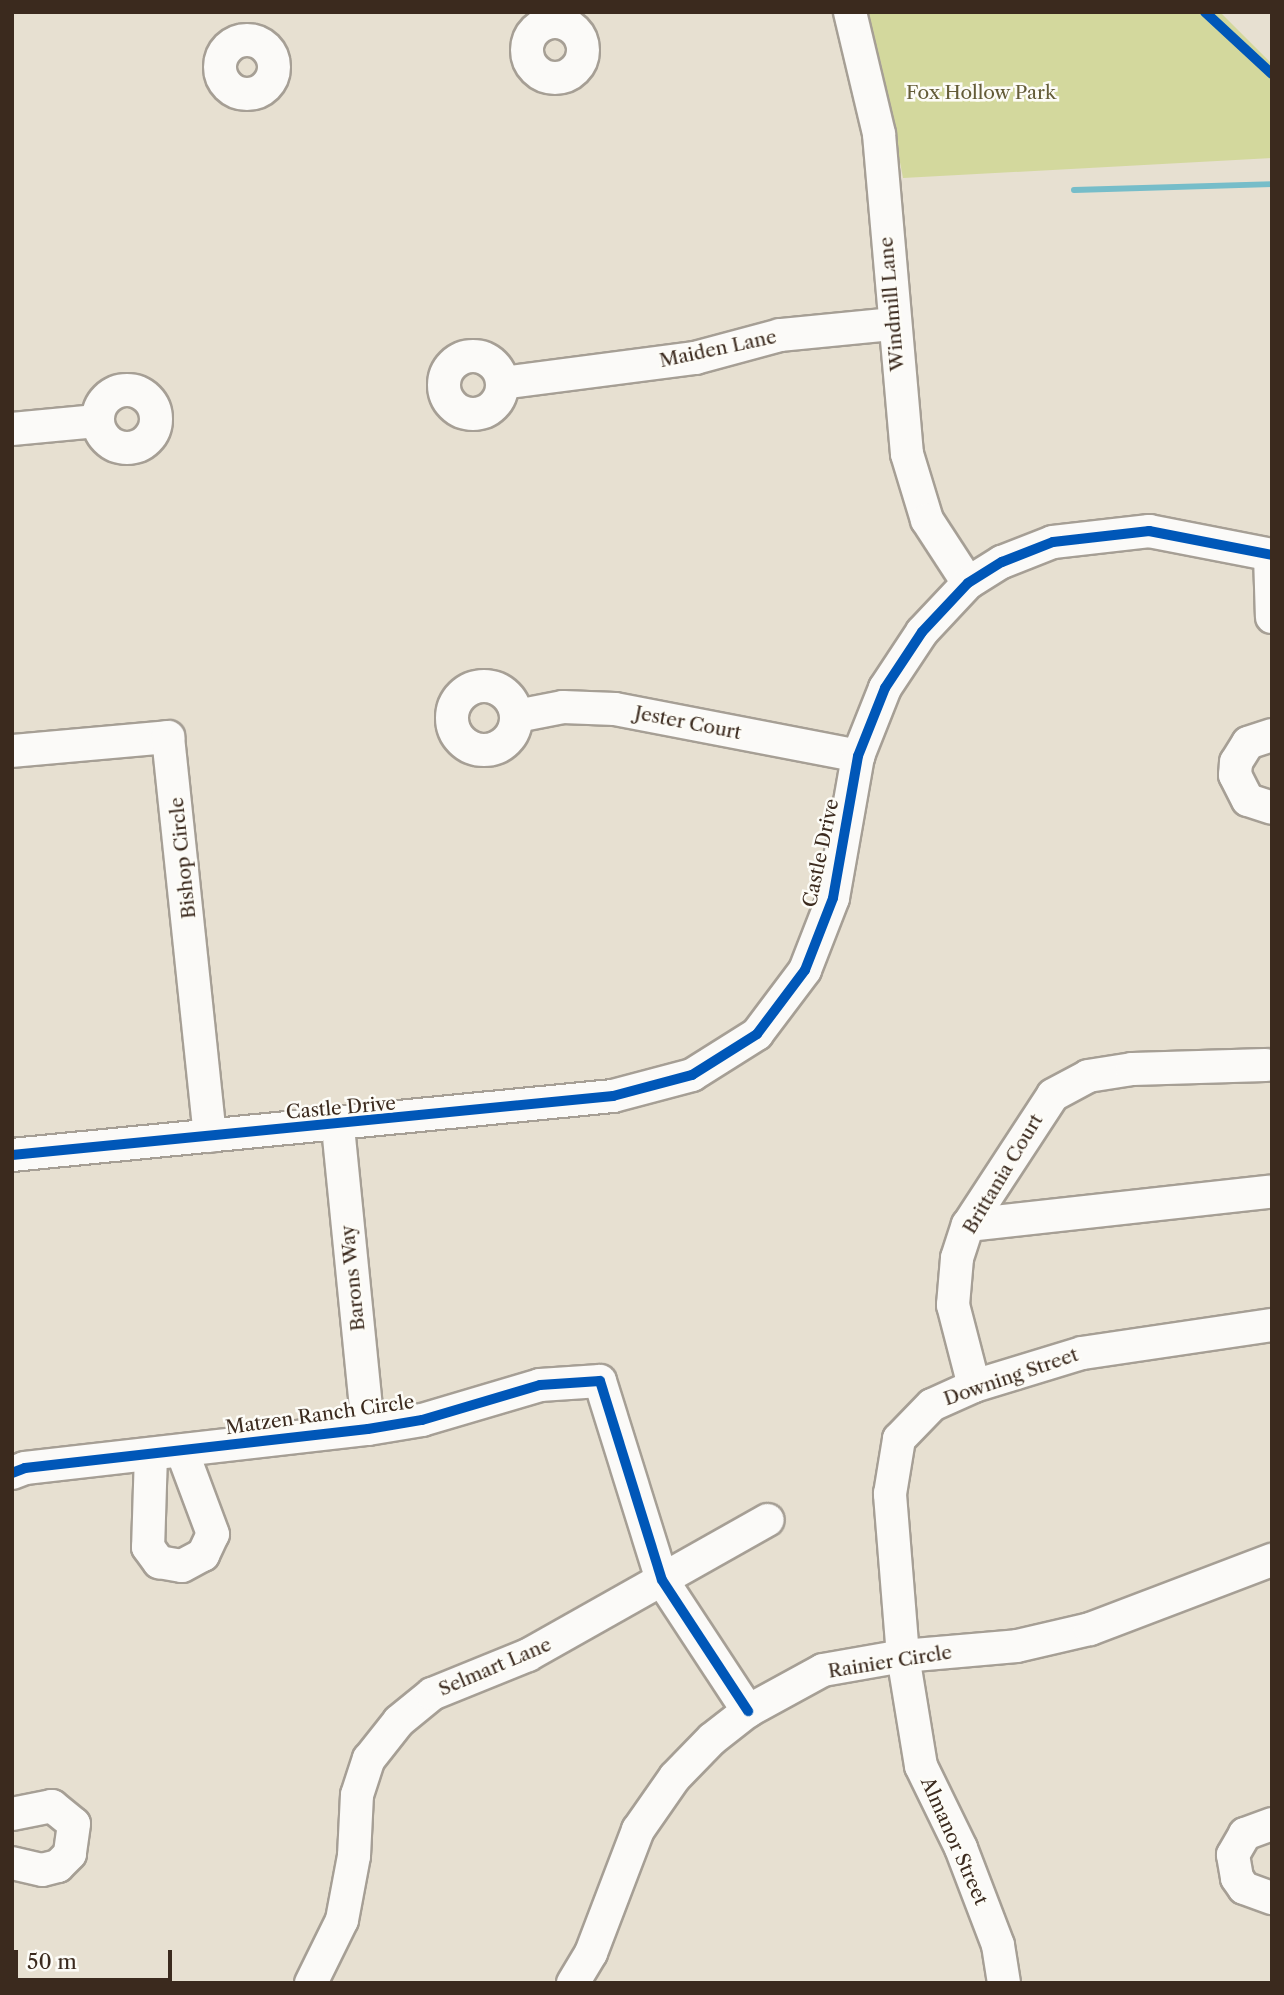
<!DOCTYPE html>
<style>
body{margin:0}
#map{position:relative;width:1284px;height:1995px;overflow:hidden;background:#e7e0d1;font-family:"Libre Caslon Text",serif}
div>[style]{position:absolute}
.green>*{inset:0;background:#d3d89d}
.stream>*{height:6px;margin:-3px;padding:0 3px;transform-origin:3px;border-radius:3px;background:#76bdc9}
.roads{filter:drop-shadow(2px 0 #a69f95) drop-shadow(-2px 0 #a69f95) drop-shadow(0 2px #a69f95) drop-shadow(0 -2px #a69f95)}
.minor>*{height:32px;margin:-16px;padding:0 16px;transform-origin:16px;border-radius:16px;background:#fbfaf8}
.minor>.ring{margin:-16px;padding:0;box-sizing:content-box;background:none;border:32px solid #fbfaf8;border-radius:50%}
.cycleway>*{height:10px;margin:-5px;padding:0 5px;transform-origin:5px;border-radius:5px;background:#0057b8}
span{translate:-50% -50%;white-space:nowrap;text-align:center;line-height:1.15;-webkit-text-stroke:5px #fdfcf7;paint-order:stroke}
.park-label{font-size:19px;color:#645c38}
.street-label{font-size:19px;color:#3b2a1e}
.frame{position:absolute;inset:0;border:14px solid #3b2a1e;pointer-events:none}
.scale{position:absolute;left:14px;top:1950px;width:158px;height:32px;box-sizing:border-box;border:4px solid #3b2a1e;border-top:0;padding-left:9px;font-size:21px;line-height:24px;white-space:nowrap;color:#3b2a1e;-webkit-text-stroke:5px #fdfcf7;paint-order:stroke}
</style>
<div id="map">
<div class="green">
<div style="clip-path:polygon(865px 12px,1220px 12px,1272px 64px,1272px 158px,903px 178px,881px 63px)"></div>
</div>
<div class="stream">
<div style="left:1074px;top:190px;width:198px;rotate:-1.7deg"></div>
</div>
<div class="roads">
<div class="minor">
<div style="left:850px;top:12px;width:125px;rotate:76.6deg"></div>
<div style="left:879px;top:134px;width:321px;rotate:85deg"></div>
<div style="left:907px;top:454px;width:69px;rotate:73.1deg"></div>
<div style="left:927px;top:520px;width:75px;rotate:56.9deg"></div>
<div class="ring" style="left:527px;top:22px;width:24px;height:24px"></div>
<div class="ring" style="left:220px;top:40px;width:22px;height:22px"></div>
<div class="ring" style="left:444px;top:356px;width:26px;height:26px"></div>
<div style="left:502px;top:383px;width:195px;rotate:-7.4deg"></div>
<div style="left:695px;top:358px;width:88px;rotate:-15.1deg"></div>
<div style="left:780px;top:335px;width:114px;rotate:-5.6deg"></div>
<div class="ring" style="left:98px;top:390px;width:26px;height:26px"></div>
<div style="left:12px;top:429px;width:85px;rotate:-5.4deg"></div>
<div style="left:1270px;top:555px;width:62px;rotate:88.2deg"></div>
<div class="ring" style="left:452px;top:686px;width:32px;height:32px"></div>
<div style="left:517px;top:716px;width:47px;rotate:-11.1deg"></div>
<div style="left:563px;top:707px;width:52px;rotate:2.2deg"></div>
<div style="left:615px;top:709px;width:248px;rotate:10.9deg"></div>
<div style="left:1272px;top:735px;width:25px;rotate:162deg"></div>
<div style="left:1248px;top:743px;width:22px;rotate:122deg"></div>
<div style="left:1236px;top:762px;width:13px;rotate:94deg"></div>
<div style="left:1235px;top:775px;width:28px;rotate:63deg"></div>
<div style="left:1248px;top:800px;width:25px;rotate:18deg"></div>
<div style="left:12px;top:751px;width:157px;rotate:-5.1deg"></div>
<div style="left:168px;top:737px;width:401px;rotate:84deg"></div>
<div style="left:338px;top:1127px;width:303px;rotate:84.3deg"></div>
<div style="left:12px;top:1155px;width:604px;rotate:-5.61deg"></div>
<div style="left:613px;top:1096px;width:82px;rotate:-14.9deg"></div>
<div style="left:692px;top:1075px;width:77px;rotate:-32.2deg"></div>
<div style="left:757px;top:1034px;width:80px;rotate:-53.1deg"></div>
<div style="left:805px;top:970px;width:77px;rotate:-68.7deg"></div>
<div style="left:833px;top:898px;width:144px;rotate:-80deg"></div>
<div style="left:858px;top:756px;width:73px;rotate:-68.3deg"></div>
<div style="left:885px;top:688px;width:67px;rotate:-56.5deg"></div>
<div style="left:922px;top:632px;width:67px;rotate:-46.8deg"></div>
<div style="left:968px;top:583px;width:40px;rotate:-32deg"></div>
<div style="left:1002px;top:562px;width:55px;rotate:-21.4deg"></div>
<div style="left:1053px;top:542px;width:97px;rotate:-6.5deg"></div>
<div style="left:1149px;top:531px;width:125px;rotate:11deg"></div>
<div style="left:968px;top:1225px;width:303px;rotate:-6.3deg"></div>
<div style="left:974px;top:1386px;width:84px;rotate:-104.5deg"></div>
<div style="left:953px;top:1305px;width:47px;rotate:-85.1deg"></div>
<div style="left:957px;top:1258px;width:35px;rotate:-72deg"></div>
<div style="left:968px;top:1225px;width:155px;rotate:-56.8deg"></div>
<div style="left:1053px;top:1095px;width:40px;rotate:-28deg"></div>
<div style="left:1088px;top:1076px;width:45px;rotate:-9deg"></div>
<div style="left:1132px;top:1069px;width:134px;rotate:-1.7deg"></div>
<div style="left:151px;top:1454px;width:93px;rotate:91.8deg"></div>
<div style="left:148px;top:1547px;width:19px;rotate:54deg"></div>
<div style="left:159px;top:1562px;width:23px;rotate:10deg"></div>
<div style="left:182px;top:1566px;width:24px;rotate:-28deg"></div>
<div style="left:203px;top:1555px;width:23px;rotate:-65deg"></div>
<div style="left:213px;top:1534px;width:89px;rotate:-110.5deg"></div>
<div style="left:12px;top:1473px;width:14px;rotate:-21deg"></div>
<div style="left:25px;top:1468px;width:345px;rotate:-6.5deg"></div>
<div style="left:368px;top:1429px;width:55px;rotate:-9.5deg"></div>
<div style="left:422px;top:1420px;width:123px;rotate:-16.5deg"></div>
<div style="left:540px;top:1385px;width:60px;rotate:-3.8deg"></div>
<div style="left:600px;top:1381px;width:208px;rotate:72.7deg"></div>
<div style="left:662px;top:1580px;width:157px;rotate:56.7deg"></div>
<div style="left:12px;top:1814px;width:41px;rotate:-11.3deg"></div>
<div style="left:52px;top:1806px;width:28px;rotate:39deg"></div>
<div style="left:74px;top:1824px;width:30px;rotate:98deg"></div>
<div style="left:70px;top:1854px;width:17px;rotate:135deg"></div>
<div style="left:58px;top:1866px;width:16px;rotate:166deg"></div>
<div style="left:42px;top:1870px;width:31px;rotate:-167deg"></div>
<div style="left:1272px;top:1824px;width:29px;rotate:160deg"></div>
<div style="left:1245px;top:1834px;width:24px;rotate:120deg"></div>
<div style="left:1233px;top:1855px;width:23px;rotate:80deg"></div>
<div style="left:1237px;top:1878px;width:12px;rotate:55deg"></div>
<div style="left:1244px;top:1888px;width:30px;rotate:20deg"></div>
<div style="left:311px;top:1983px;width:70px;rotate:-63.8deg"></div>
<div style="left:342px;top:1920px;width:65px;rotate:-79.4deg"></div>
<div style="left:354px;top:1856px;width:61px;rotate:-87.2deg"></div>
<div style="left:357px;top:1795px;width:38px;rotate:-72deg"></div>
<div style="left:369px;top:1759px;width:48px;rotate:-51.7deg"></div>
<div style="left:399px;top:1721px;width:43px;rotate:-39.3deg"></div>
<div style="left:432px;top:1694px;width:104px;rotate:-22.1deg"></div>
<div style="left:528px;top:1655px;width:275px;rotate:-29.4deg"></div>
<div style="left:573px;top:1983px;width:35px;rotate:-59deg"></div>
<div style="left:591px;top:1953px;width:132px;rotate:-69.1deg"></div>
<div style="left:638px;top:1830px;width:65px;rotate:-55.1deg"></div>
<div style="left:675px;top:1777px;width:53px;rotate:-45.8deg"></div>
<div style="left:712px;top:1739px;width:46px;rotate:-37.9deg"></div>
<div style="left:748px;top:1711px;width:85px;rotate:-28.7deg"></div>
<div style="left:823px;top:1670px;width:81px;rotate:-9.9deg"></div>
<div style="left:903px;top:1656px;width:114px;rotate:-5deg"></div>
<div style="left:1017px;top:1646px;width:75px;rotate:-13.1deg"></div>
<div style="left:1090px;top:1629px;width:195px;rotate:-20.8deg"></div>
<div style="left:1004px;top:1983px;width:38px;rotate:-99deg"></div>
<div style="left:998px;top:1945px;width:104px;rotate:-110.9deg"></div>
<div style="left:961px;top:1848px;width:91px;rotate:-116deg"></div>
<div style="left:921px;top:1766px;width:111px;rotate:-99.3deg"></div>
<div style="left:903px;top:1656px;width:163px;rotate:-94.6deg"></div>
<div style="left:890px;top:1494px;width:56px;rotate:-80.7deg"></div>
<div style="left:899px;top:1439px;width:47px;rotate:-45.9deg"></div>
<div style="left:932px;top:1405px;width:46px;rotate:-24.3deg"></div>
<div style="left:974px;top:1386px;width:113px;rotate:-17deg"></div>
<div style="left:1082px;top:1353px;width:192px;rotate:-8.4deg"></div>
</div>
</div>
<div class="cycleway">
<div style="left:1205px;top:12px;width:91px;rotate:42.8deg"></div>
<div style="left:12px;top:1155px;width:604px;rotate:-5.61deg"></div>
<div style="left:613px;top:1096px;width:82px;rotate:-14.9deg"></div>
<div style="left:692px;top:1075px;width:77px;rotate:-32.2deg"></div>
<div style="left:757px;top:1034px;width:80px;rotate:-53.1deg"></div>
<div style="left:805px;top:970px;width:77px;rotate:-68.7deg"></div>
<div style="left:833px;top:898px;width:144px;rotate:-80deg"></div>
<div style="left:858px;top:756px;width:73px;rotate:-68.3deg"></div>
<div style="left:885px;top:688px;width:67px;rotate:-56.5deg"></div>
<div style="left:922px;top:632px;width:67px;rotate:-46.8deg"></div>
<div style="left:968px;top:583px;width:40px;rotate:-32deg"></div>
<div style="left:1002px;top:562px;width:55px;rotate:-21.4deg"></div>
<div style="left:1053px;top:542px;width:97px;rotate:-6.5deg"></div>
<div style="left:1149px;top:531px;width:125px;rotate:11deg"></div>
<div style="left:12px;top:1473px;width:14px;rotate:-21deg"></div>
<div style="left:25px;top:1468px;width:345px;rotate:-6.5deg"></div>
<div style="left:368px;top:1429px;width:55px;rotate:-9.5deg"></div>
<div style="left:422px;top:1420px;width:123px;rotate:-16.5deg"></div>
<div style="left:540px;top:1385px;width:60px;rotate:-3.8deg"></div>
<div style="left:600px;top:1381px;width:208px;rotate:72.7deg"></div>
<div style="left:662px;top:1580px;width:157px;rotate:56.7deg"></div>
</div>
<div class="park-label">
<span style="left:981px;top:93px">Fox Hollow Park</span>
</div>
<div class="street-label">
<span style="left:892px;top:304px;rotate:-95deg">Windmill Lane</span>
<span style="left:718px;top:349px;rotate:-12deg">Maiden Lane</span>
<span style="left:688px;top:723px;rotate:11deg">Jester Court</span>
<span style="left:821px;top:853px;rotate:-78deg">Castle Drive</span>
<span style="left:183px;top:858px;rotate:-96deg">Bishop Circle</span>
<span style="left:341px;top:1108px;rotate:-5deg">Castle Drive</span>
<span style="left:1003px;top:1174px;rotate:-59deg">Brittania Court</span>
<span style="left:353px;top:1278px;rotate:-96deg">Barons Way</span>
<span style="left:1011px;top:1377px;rotate:-19deg">Downing Street</span>
<span style="left:320px;top:1415px;rotate:-8deg">Matzen Ranch Circle</span>
<span style="left:890px;top:1662px;rotate:-9deg">Rainier Circle</span>
<span style="left:495px;top:1667px;rotate:-23deg">Selmart Lane</span>
<span style="left:954px;top:1841px;rotate:66deg">Almanor Street</span>
</div>
<div class="frame"></div>
<div class="scale">50 m</div>
</div>
